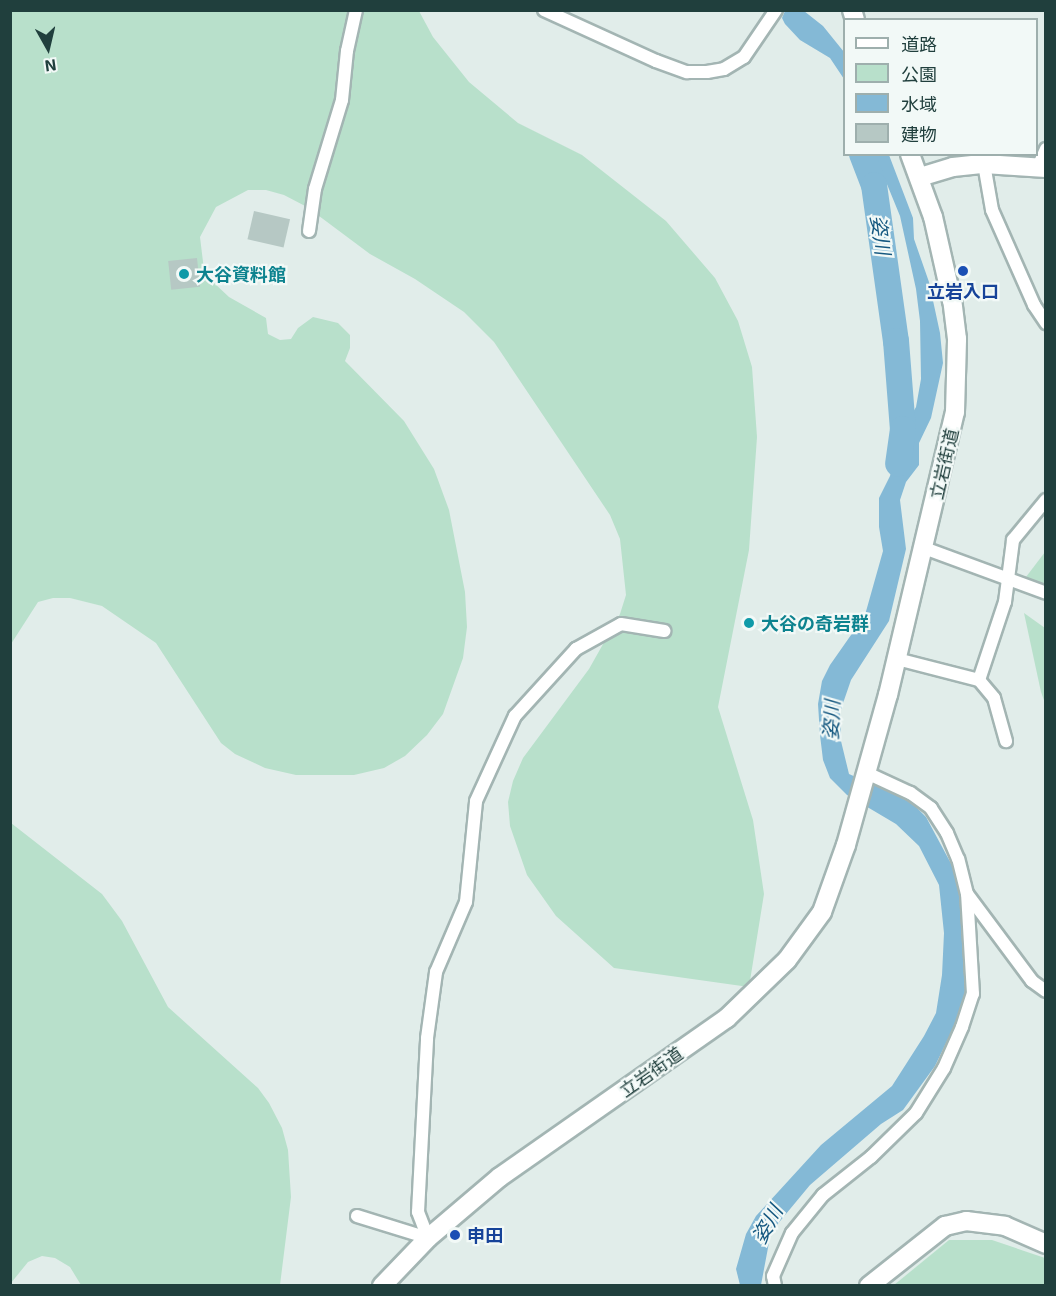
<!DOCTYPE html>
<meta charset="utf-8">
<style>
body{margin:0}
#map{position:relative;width:1056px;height:1296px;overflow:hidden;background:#e1edea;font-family:"Exo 2","Noto Sans JP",sans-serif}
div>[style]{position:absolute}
.green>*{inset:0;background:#b8e0cb}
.water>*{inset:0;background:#84b9d6}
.river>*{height:26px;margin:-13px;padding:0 13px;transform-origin:13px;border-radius:13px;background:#84b9d6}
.building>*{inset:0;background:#b6c8c4;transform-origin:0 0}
.roads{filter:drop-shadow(2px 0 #a3b5b3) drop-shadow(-2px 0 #a3b5b3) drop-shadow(0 2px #a3b5b3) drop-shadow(0 -2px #a3b5b3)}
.street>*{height:12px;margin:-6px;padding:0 6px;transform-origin:6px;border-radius:6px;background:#fff}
.secondary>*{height:18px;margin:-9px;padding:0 9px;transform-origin:9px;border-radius:9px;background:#fff}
.dots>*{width:16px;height:16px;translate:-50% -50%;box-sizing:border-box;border:3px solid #f2f9f7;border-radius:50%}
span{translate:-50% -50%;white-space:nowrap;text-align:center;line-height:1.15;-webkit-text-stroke:4.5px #f2f9f7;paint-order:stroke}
.culture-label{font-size:18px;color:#0d838f;font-weight:700}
.left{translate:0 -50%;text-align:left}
.transit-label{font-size:18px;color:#164399;font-weight:700}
.street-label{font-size:18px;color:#203f3d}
.water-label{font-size:20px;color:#155880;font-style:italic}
.frame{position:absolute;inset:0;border:12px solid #203f3d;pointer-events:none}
.legend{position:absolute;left:843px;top:18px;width:195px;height:138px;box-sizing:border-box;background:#f2f9f7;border:2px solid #9eafad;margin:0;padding:8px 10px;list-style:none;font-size:18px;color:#203f3d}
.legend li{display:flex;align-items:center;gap:12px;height:30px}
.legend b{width:30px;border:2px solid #9eafad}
.north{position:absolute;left:18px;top:18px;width:60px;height:60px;-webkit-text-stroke:4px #f2f9f7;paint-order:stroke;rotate:172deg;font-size:16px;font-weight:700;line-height:24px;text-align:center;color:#203f3d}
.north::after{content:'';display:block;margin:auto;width:21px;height:27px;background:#203f3d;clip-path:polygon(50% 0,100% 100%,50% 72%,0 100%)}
</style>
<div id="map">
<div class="green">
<div style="clip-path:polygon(11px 11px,419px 11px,433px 37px,469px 82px,518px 123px,582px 155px,666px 221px,715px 278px,738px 321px,752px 367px,757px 437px,749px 550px,718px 707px,753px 820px,764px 894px,749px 987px,614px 968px,556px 916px,527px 875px,510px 826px,508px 802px,513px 781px,523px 758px,589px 669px,620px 614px,626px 595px,620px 539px,610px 515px,494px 342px,464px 312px,415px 279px,370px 254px,307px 207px,284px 195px,266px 190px,248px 190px,216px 207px,200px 237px,204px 270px,213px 282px,229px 297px,266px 318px,268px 334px,280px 340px,291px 339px,298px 328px,313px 317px,338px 323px,350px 335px,350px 348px,345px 361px,404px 421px,434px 469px,449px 510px,465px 592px,467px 627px,463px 658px,443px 714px,427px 735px,405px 756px,384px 768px,354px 775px,296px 775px,265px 768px,235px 754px,221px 743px,156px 643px,102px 606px,70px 598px,53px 598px,38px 602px,11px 644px)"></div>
<div style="clip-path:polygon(1045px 552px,1045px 586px,1026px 577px)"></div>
<div style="clip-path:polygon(1024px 613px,1045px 628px,1045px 703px,1041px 692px)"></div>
<div style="clip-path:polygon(11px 823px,102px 894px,122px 921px,168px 1007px,258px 1088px,269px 1103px,282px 1128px,288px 1150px,291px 1197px,280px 1285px,81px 1285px,70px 1267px,55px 1258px,42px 1256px,28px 1262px,11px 1283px)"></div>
<div style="clip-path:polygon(949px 1240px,992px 1240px,1045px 1258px,1045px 1285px,894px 1285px)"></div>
</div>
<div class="water">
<div style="clip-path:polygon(785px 11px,804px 11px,823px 26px,844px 52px,844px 79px,830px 58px,800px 40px,785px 24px,782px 18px)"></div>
<div style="clip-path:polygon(875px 155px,889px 155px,913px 218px,914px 239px,929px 282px,940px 333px,943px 363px,931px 418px,919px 443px,919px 465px,906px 482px,900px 500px,906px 549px,889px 621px,851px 680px,840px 712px,841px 741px,849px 774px,910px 801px,926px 817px,955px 871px,965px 920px,967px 982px,960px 1014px,935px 1066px,903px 1110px,881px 1124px,810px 1185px,771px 1232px,761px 1285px,740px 1285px,736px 1269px,746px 1234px,756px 1216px,821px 1145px,892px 1086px,924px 1036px,936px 1013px,942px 975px,944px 933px,939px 885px,919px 846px,896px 824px,847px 795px,830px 778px,823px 760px,820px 735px,818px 704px,822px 681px,830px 665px,865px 615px,883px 551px,879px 527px,879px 498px,890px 476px,899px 437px,916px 407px,921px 379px,920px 321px,916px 289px,900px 216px)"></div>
</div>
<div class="river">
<div style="left:862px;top:154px;width:33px;rotate:69deg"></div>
<div style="left:874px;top:185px;width:158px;rotate:82deg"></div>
<div style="left:896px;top:341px;width:88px;rotate:85.5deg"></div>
<div style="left:903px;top:429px;width:35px;rotate:98deg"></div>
</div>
<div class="building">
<div style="left:254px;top:211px;width:37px;height:29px;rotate:13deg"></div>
<div style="left:197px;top:258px;width:29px;height:29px;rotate:84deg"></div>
</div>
<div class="roads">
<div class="street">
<div style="left:544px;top:10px;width:123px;rotate:24.5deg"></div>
<div style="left:656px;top:61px;width:33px;rotate:20deg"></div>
<div style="left:687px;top:72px;width:20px"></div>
<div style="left:707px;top:72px;width:17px;rotate:-10deg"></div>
<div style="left:724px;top:69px;width:23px;rotate:-31deg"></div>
<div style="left:744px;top:57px;width:57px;rotate:-55.8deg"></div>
<div style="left:984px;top:164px;width:47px;rotate:80.1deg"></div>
<div style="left:992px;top:210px;width:104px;rotate:66.1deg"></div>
<div style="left:1034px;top:305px;width:22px;rotate:56deg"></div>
<div style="left:1038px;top:167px;width:20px;rotate:-66deg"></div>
<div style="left:309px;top:231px;width:42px;rotate:-81.9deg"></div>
<div style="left:315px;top:189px;width:93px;rotate:-73.1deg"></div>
<div style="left:342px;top:100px;width:49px;rotate:-84.2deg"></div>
<div style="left:347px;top:51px;width:42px;rotate:-77.6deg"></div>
<div style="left:924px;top:548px;width:130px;rotate:20.2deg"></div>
<div style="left:897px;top:659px;width:85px;rotate:14.4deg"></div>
<div style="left:979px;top:680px;width:23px;rotate:50deg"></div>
<div style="left:994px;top:698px;width:45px;rotate:74.4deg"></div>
<div style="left:979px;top:680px;width:82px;rotate:-71.6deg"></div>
<div style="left:1005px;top:602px;width:63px;rotate:-82.6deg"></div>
<div style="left:1013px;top:540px;width:52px;rotate:-50.5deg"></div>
<div style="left:968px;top:895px;width:107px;rotate:53.3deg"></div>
<div style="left:1032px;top:981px;width:17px;rotate:36deg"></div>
<div style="left:357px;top:1216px;width:74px;rotate:17.2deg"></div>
<div style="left:428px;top:1238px;width:28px;rotate:-111deg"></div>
<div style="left:418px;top:1212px;width:174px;rotate:-87deg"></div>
<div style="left:427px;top:1038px;width:67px;rotate:-82.2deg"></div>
<div style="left:436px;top:972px;width:76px;rotate:-66.8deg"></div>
<div style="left:466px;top:902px;width:101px;rotate:-84.3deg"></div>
<div style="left:476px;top:801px;width:94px;rotate:-65.4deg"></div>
<div style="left:515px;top:716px;width:91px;rotate:-47.7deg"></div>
<div style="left:576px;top:649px;width:51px;rotate:-29.1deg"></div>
<div style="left:621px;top:624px;width:44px;rotate:9.2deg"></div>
<div style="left:775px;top:1286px;width:10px;rotate:-101deg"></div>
<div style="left:773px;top:1276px;width:47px;rotate:-66.2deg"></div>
<div style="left:792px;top:1233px;width:49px;rotate:-50.8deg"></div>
<div style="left:823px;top:1195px;width:61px;rotate:-38.4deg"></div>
<div style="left:871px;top:1157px;width:63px;rotate:-44.4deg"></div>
<div style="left:916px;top:1113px;width:53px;rotate:-58.1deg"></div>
<div style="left:944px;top:1068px;width:45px;rotate:-66.3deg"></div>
<div style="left:962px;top:1027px;width:35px;rotate:-72deg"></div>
<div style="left:973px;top:994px;width:100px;rotate:-93.4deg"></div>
<div style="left:967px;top:894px;width:36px;rotate:-104deg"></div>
<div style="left:958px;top:859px;width:28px;rotate:-113deg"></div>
<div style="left:947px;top:833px;width:30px;rotate:-123deg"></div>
<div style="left:931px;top:808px;width:26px;rotate:-144deg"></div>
<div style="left:910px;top:793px;width:47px;rotate:-155.1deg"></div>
</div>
<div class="secondary">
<div style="left:852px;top:10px;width:10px;rotate:73deg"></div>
<div style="left:920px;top:177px;width:34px;rotate:-17deg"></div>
<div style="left:953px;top:167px;width:31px;rotate:-6deg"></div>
<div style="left:984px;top:164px;width:62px;rotate:3.7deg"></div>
<div style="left:382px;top:1286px;width:66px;rotate:-46.2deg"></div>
<div style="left:428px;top:1238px;width:94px;rotate:-40.3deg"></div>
<div style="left:500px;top:1177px;width:277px;rotate:-35deg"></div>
<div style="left:727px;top:1018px;width:83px;rotate:-44deg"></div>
<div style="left:787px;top:960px;width:59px;rotate:-53.9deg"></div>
<div style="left:822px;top:912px;width:71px;rotate:-70.3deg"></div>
<div style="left:846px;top:845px;width:156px;rotate:-74.4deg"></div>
<div style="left:888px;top:695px;width:291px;rotate:-76.7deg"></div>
<div style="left:955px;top:412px;width:73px;rotate:-88.4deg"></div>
<div style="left:957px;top:339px;width:38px;rotate:-97deg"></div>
<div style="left:952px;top:301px;width:86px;rotate:-102.7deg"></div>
<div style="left:933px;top:217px;width:67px;rotate:-110.1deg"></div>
<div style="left:869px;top:1286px;width:97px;rotate:-38.3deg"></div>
<div style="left:945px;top:1226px;width:22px;rotate:-13deg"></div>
<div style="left:966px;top:1221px;width:39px;rotate:7deg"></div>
<div style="left:1005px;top:1226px;width:45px;rotate:23.7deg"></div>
</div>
</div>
<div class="dots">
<div style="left:963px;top:271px;background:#1a4fb4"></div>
<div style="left:184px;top:274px;background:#0f9aa8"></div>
<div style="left:749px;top:623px;background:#0f9aa8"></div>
<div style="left:455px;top:1235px;background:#1a4fb4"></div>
</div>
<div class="culture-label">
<span class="left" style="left:196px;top:274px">大谷資料館</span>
<span class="left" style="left:761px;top:623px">大谷の奇岩群</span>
</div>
<div class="transit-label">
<span style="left:963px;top:291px">立岩入口</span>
<span class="left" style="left:467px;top:1235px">申田</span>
</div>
<div class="street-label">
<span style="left:944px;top:464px;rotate:-77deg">立岩街道</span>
<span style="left:651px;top:1072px;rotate:-35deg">立岩街道</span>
</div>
<div class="water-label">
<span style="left:881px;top:235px;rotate:82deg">姿川</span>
<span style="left:831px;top:720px;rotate:-87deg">姿川</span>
<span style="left:767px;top:1224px;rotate:-61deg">姿川</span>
</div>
<div class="frame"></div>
<ul class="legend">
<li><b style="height:8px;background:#fff"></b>道路</li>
<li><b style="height:16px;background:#b8e0cb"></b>公園</li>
<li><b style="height:16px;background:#84b9d6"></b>水域</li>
<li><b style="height:16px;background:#b6c8c4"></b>建物</li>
</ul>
<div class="north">N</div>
</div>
